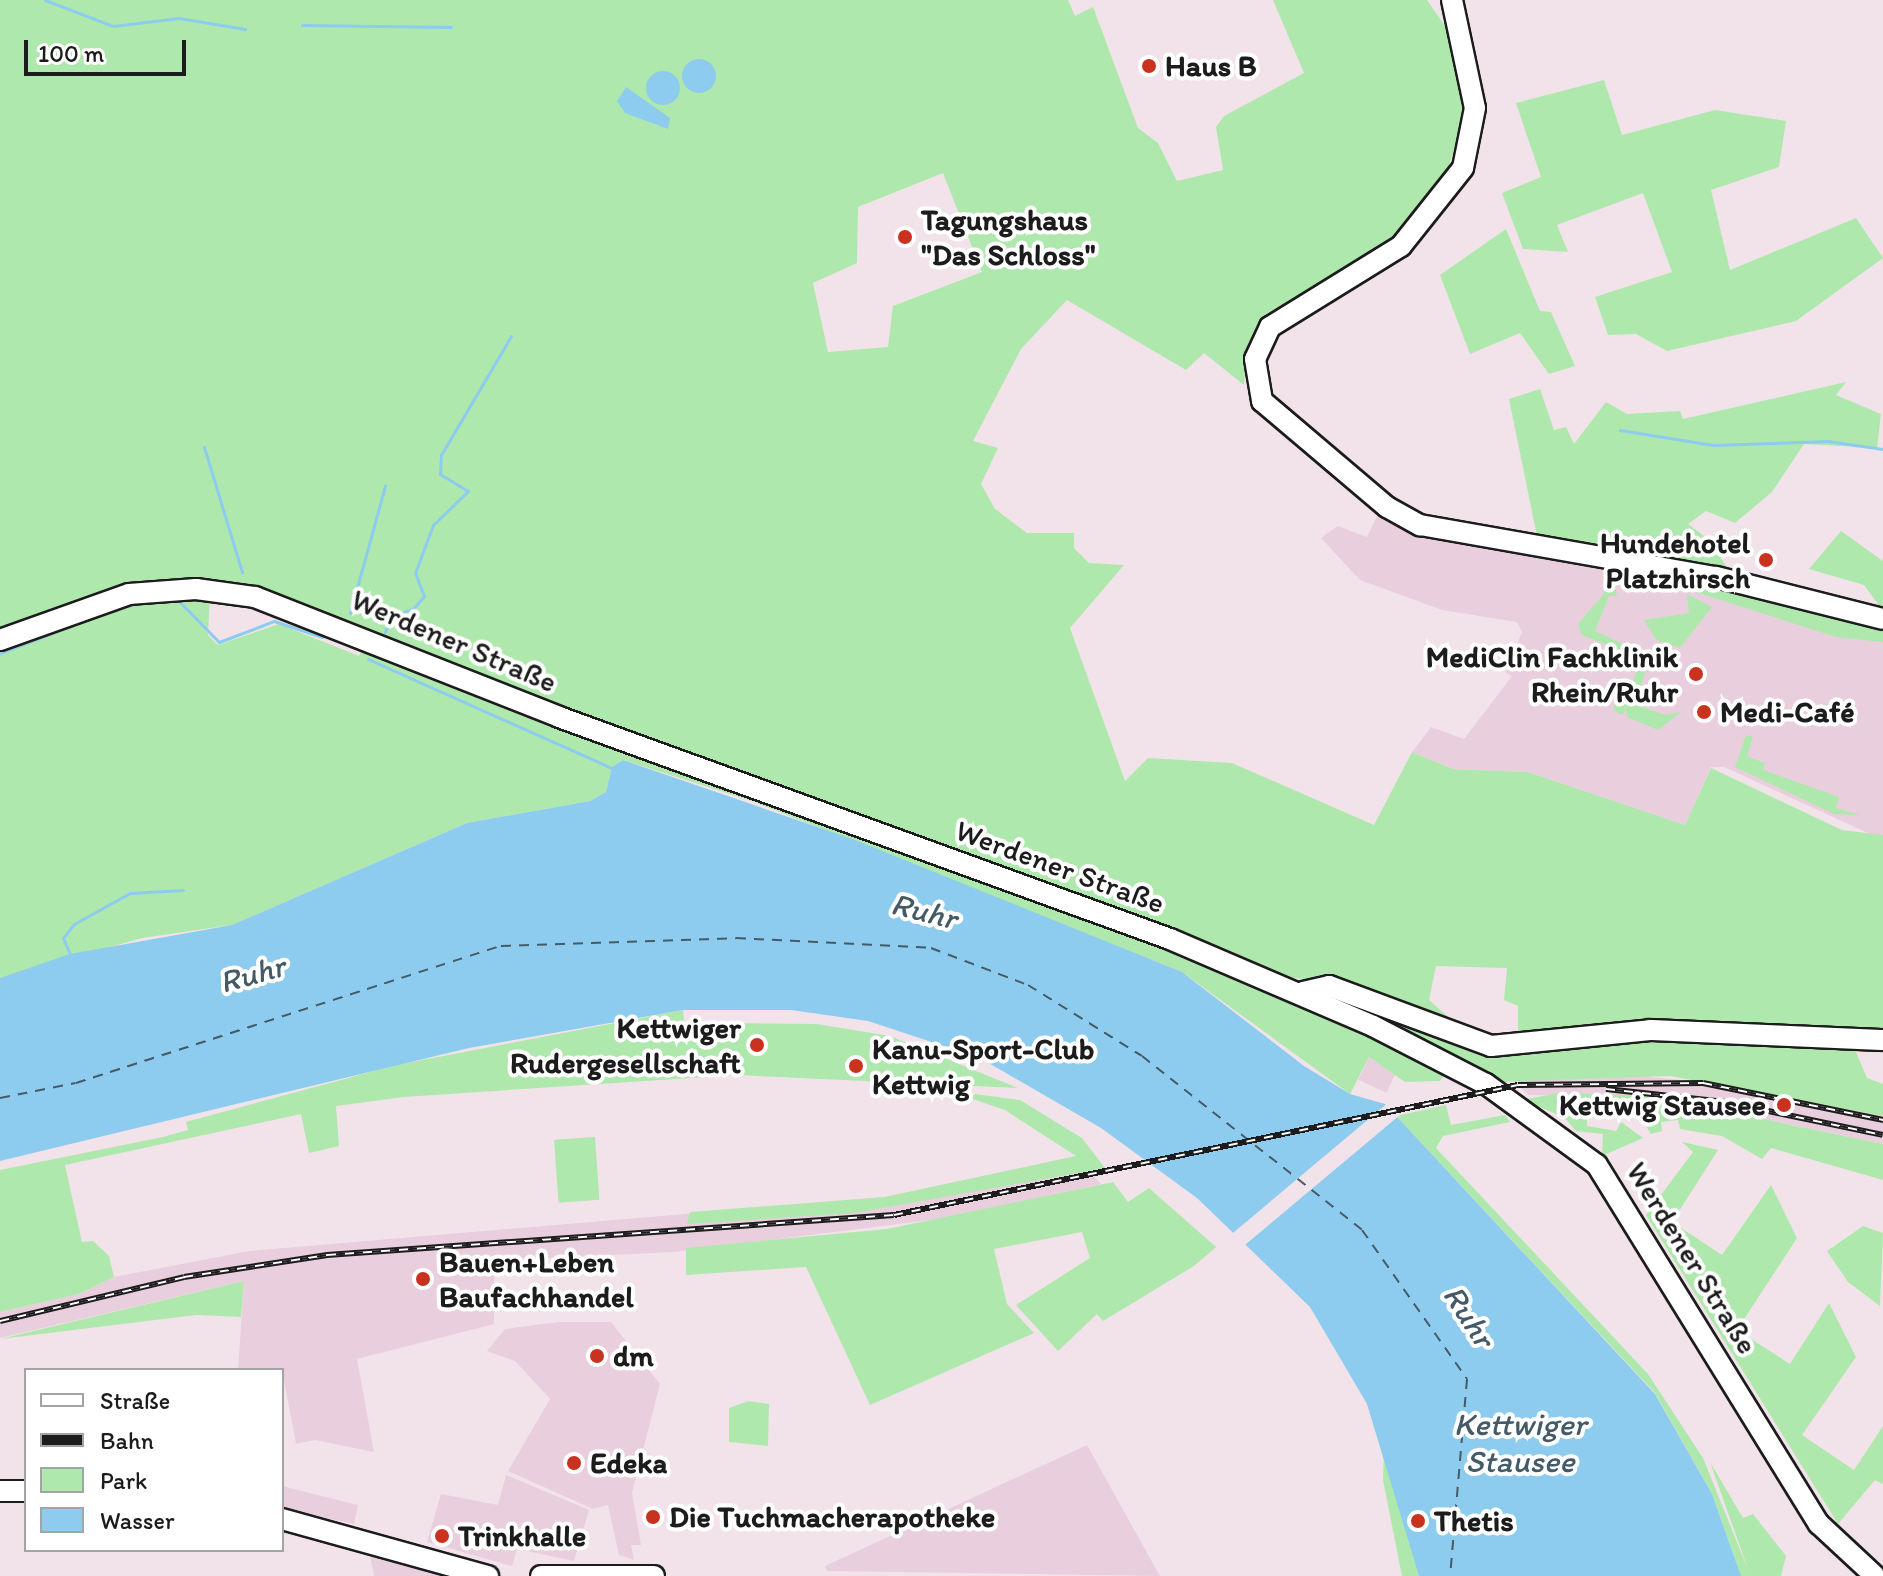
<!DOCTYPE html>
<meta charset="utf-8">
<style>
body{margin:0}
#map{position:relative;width:1883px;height:1576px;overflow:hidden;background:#f2e3eb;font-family:Itim,sans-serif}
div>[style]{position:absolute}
.built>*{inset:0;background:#e9cfdd;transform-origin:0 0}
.green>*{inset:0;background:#afe8ac;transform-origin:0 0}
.water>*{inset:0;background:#8dccee}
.round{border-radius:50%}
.pier>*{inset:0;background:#f2e3eb;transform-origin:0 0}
.stream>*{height:3px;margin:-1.5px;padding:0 1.5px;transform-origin:1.5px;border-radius:1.5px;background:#8dccee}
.ferry>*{height:2px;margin-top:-1px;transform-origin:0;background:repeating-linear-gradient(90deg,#445a66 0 10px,transparent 0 18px)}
.roads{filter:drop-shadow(2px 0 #1c1c1c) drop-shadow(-2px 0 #1c1c1c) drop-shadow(0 2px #1c1c1c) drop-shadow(0 -2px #1c1c1c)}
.major>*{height:20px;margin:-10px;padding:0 10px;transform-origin:10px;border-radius:10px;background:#fff}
.rail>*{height:6px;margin-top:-3px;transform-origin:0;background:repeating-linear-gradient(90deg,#fff 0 9px,#1c1c1c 0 18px);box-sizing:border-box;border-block:2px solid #1c1c1c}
.dots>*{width:22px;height:22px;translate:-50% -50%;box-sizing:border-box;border:4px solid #fff;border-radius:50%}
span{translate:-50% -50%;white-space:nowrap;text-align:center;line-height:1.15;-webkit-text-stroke:8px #fff;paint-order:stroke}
.poi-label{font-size:30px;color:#1c1c1c;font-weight:700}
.left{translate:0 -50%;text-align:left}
.right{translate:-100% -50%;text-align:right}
.street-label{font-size:30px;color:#1c1c1c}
.water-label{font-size:32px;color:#445a66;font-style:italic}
.legend{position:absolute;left:24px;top:1368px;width:260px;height:184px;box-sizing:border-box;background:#fff;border:2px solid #a4a4a4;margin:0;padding:10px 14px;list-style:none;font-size:24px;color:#1c1c1c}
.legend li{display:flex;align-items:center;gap:16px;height:40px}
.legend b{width:40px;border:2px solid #a4a4a4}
.scale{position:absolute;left:24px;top:40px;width:162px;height:36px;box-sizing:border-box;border:4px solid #1c1c1c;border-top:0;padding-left:10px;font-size:24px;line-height:28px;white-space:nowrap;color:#1c1c1c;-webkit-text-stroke:6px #fff;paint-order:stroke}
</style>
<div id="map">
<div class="built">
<div style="clip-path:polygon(1380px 510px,1883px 624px,1883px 840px,1724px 767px,1711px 767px,1685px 825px,1528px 772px,1453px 769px,1412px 752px,1431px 727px,1464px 739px,1512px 676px,1505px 672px,1522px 632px,1517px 622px,1442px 610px,1360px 580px,1321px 538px,1338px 526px,1367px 537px)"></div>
<div style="left:1369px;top:1057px;width:31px;height:25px;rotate:25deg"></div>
<div style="clip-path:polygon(1629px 1075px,1744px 1086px,1883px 1116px,1883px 1144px,1650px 1096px,1529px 1095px,1513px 1081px)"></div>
<div style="clip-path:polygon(1077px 1156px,1101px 1184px,955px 1217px,673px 1252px,494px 1261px,494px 1324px,357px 1359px,374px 1452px,315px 1440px,296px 1444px,282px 1370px,238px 1370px,244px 1281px,0 1338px,0 1312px,79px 1294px,114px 1277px,249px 1251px,885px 1197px)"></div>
<div style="clip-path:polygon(558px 1322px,611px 1322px,660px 1384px,632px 1493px,641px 1545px,631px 1545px,634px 1560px,619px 1555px,608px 1505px,593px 1509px,508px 1471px,550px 1399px,515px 1361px,487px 1351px,505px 1329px)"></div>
<div style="clip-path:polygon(1087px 1445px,1160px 1576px,827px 1571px,825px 1566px)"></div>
<div style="clip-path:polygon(506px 1475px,589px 1510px,574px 1561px,517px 1549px,512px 1566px,427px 1542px,441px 1494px,498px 1505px)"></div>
<div style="clip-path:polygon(282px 1486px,358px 1505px,354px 1524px,282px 1508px)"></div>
<div style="clip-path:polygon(369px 1550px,451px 1576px,374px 1576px)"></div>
</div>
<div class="green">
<div style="clip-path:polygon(evenodd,0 0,1068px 0,1075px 16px,1093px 7px,1138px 128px,1158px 143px,1177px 181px,1223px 170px,1216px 127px,1224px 116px,1304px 73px,1273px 0,1427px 0,1452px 36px,1466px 119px,1441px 186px,1395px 240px,1265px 315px,1246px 356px,1244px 385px,1204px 353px,1186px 370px,1067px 300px,1021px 349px,973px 441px,998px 448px,981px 484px,995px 509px,1027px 533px,1074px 533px,1074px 548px,1089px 563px,1124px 565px,1070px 628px,1125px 781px,1148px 758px,1232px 763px,1374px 825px,1412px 752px,1453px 769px,1528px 772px,1685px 825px,1711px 768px,1842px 830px,1883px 835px,1883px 1038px,1518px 1040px,1518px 1006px,1504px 1000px,1507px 968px,1436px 966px,1429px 1000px,1471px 1037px,1325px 981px,1276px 976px,585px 725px,358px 630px,210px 593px,208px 635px,218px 645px,279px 624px,359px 656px,365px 645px,578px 735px,1166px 941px,1447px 1071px,1440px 1081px,1405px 1082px,1369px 1057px,1350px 1094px,1182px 972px,752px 801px,623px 760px,612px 768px,606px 792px,590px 801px,467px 823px,232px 925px,142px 938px,0 978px,0 0,943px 173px,982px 272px,893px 306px,888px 347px,828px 352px,813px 283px,857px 263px,858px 207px,943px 173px)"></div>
<div style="clip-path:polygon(1604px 80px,1622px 135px,1715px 110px,1786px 121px,1779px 167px,1711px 190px,1730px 270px,1856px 218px,1883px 258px,1796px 321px,1667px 351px,1636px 334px,1608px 335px,1595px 297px,1672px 272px,1643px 193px,1557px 225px,1568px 252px,1523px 249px,1502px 193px,1541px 177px,1516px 103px)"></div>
<div style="clip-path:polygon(1506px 229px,1540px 311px,1551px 312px,1575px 366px,1549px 374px,1520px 333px,1470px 354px,1440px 275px)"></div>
<div style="clip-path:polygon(1846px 382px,1836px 395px,1881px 414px,1877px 448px,1804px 444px,1772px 492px,1735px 523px,1706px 511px,1688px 524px,1711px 541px,1730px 573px,1538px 541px,1509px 399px,1540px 389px,1554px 430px,1566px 427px,1574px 444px,1606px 402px,1627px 414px,1680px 411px,1683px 419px)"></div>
<div style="clip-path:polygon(1841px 531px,1883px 561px,1883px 611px,1864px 585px,1809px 569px)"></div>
<div style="clip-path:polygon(1606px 567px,1639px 568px,1883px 625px,1883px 642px,1836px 637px,1680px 587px,1615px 585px,1617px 596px,1609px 596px,1595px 631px,1651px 657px,1634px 704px,1665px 715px,1681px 712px,1658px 730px,1627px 717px,1626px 709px,1622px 715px,1613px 710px,1616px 702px,1625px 705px,1641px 659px,1582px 635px,1578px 624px,1604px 594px)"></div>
<div style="clip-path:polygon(1687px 594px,1712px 607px,1680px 648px,1656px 640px,1644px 620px,1689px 613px)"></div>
<div style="clip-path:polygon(1746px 735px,1753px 737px,1747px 756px,1765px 763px,1763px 770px,1839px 797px,1836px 808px,1861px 815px,1834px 814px,1735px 767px)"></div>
<div style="clip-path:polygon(1331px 998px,1480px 1048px,1649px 1034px,1883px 1044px,1883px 1052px,1856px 1052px,1867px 1078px,1883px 1084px,1883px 1116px,1670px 1076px,1498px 1082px)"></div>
<div style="clip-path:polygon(683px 1010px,684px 1023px,817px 1024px,890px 1036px,1018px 1088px,736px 1075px,404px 1097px,336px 1106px,339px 1146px,309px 1153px,301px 1114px,65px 1165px,82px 1242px,93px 1241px,109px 1256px,114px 1277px,79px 1294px,0 1312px,0 1170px,163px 1137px,188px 1130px,186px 1122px,396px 1065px)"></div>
<div style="clip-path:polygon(1559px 1093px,1650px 1096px,1649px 1110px,1587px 1100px,1587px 1126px,1616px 1131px,1621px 1122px,1643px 1138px,1602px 1156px,1603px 1134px,1576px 1131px,1564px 1117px,1522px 1100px)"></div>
<div style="clip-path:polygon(975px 1094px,1020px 1100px,1082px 1138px,1105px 1168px,855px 1213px,687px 1224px,690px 1212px,885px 1197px,1076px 1156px,1005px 1110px,970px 1098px)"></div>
<div style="clip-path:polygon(1657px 1097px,1883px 1144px,1883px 1180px,1771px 1148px,1762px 1159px,1722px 1136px,1680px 1129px,1678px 1120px,1661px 1122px,1662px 1131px,1651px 1134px,1637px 1112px,1655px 1114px)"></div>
<div style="clip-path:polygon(1446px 1105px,1451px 1125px,1505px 1115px,1510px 1122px,1443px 1136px,1436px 1148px,1648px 1374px,1703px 1458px,1749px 1572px,1710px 1462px,1743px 1518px,1753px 1514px,1786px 1556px,1781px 1576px,1741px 1576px,1712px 1494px,1655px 1393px,1396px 1116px)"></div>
<div style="left:595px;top:1137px;width:63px;height:41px;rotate:86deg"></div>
<div style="clip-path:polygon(1682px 1142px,1718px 1150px,1672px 1222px,1722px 1255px,1771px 1185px,1797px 1238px,1737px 1330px,1790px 1364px,1829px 1303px,1856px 1357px,1802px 1435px,1854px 1470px,1883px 1426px,1883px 1484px,1875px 1480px,1838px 1524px,1646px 1215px,1693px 1152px)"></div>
<div style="clip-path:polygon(1113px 1182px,1128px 1202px,1149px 1188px,1216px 1247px,1227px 1246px,1103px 1321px,1097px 1314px,1058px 1351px,1016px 1305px,1090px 1258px,1082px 1232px,994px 1249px,1007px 1304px,1034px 1333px,870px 1405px,806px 1267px,686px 1275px,686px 1248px,887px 1229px)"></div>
<div style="clip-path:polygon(1863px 1226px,1883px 1233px,1880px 1306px,1848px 1282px,1827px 1251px)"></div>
<div style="clip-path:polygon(244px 1281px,241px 1317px,196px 1315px,0 1339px)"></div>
<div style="clip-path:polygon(748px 1401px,769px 1404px,768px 1446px,729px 1442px,729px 1408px)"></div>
<div style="clip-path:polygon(1384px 1448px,1406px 1516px,1419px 1576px,1402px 1576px,1383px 1480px)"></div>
</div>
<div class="water">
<div class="round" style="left:682px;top:59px;width:34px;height:34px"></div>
<div class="round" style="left:646px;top:71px;width:34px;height:34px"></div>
<div style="clip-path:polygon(626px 87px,670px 118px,668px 129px,625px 113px,617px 101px)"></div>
<div style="clip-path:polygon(623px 760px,855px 840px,1182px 972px,1304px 1066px,1350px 1094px,1385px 1104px,1655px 1394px,1712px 1494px,1741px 1576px,1419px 1576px,1367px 1404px,1310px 1307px,1197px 1198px,1101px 1128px,980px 1058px,868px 1021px,791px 1010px,683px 1010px,469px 1048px,0 1161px,0 978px,70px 954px,232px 925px,467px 823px,590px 801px,606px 792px,612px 767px)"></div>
</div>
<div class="pier">
<div style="left:1389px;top:1102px;width:17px;height:253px;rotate:50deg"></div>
</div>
<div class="stream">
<div style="left:45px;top:0;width:73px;rotate:20.9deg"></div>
<div style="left:113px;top:26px;width:66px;rotate:-6.9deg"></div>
<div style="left:179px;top:18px;width:67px;rotate:9.5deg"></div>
<div style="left:302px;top:25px;width:149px;rotate:0.8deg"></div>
<div style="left:1620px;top:430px;width:94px;rotate:9.2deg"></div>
<div style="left:1713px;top:445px;width:115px;rotate:-2deg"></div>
<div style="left:1828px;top:441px;width:56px;rotate:8.3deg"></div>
<div style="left:204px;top:447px;width:131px;rotate:73.1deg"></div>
<div style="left:177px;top:599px;width:60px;rotate:45.7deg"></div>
<div style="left:219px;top:642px;width:59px;rotate:-20.9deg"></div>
<div style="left:274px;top:621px;width:51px;rotate:18.4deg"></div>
<div style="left:122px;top:607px;width:16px;rotate:-14deg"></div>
<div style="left:350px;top:613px;width:132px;rotate:-74.6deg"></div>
<div style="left:385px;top:632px;width:17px;rotate:-69deg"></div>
<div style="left:391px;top:616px;width:23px;rotate:-18deg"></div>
<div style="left:413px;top:609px;width:17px;rotate:-50deg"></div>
<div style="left:424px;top:596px;width:25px;rotate:-111deg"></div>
<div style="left:415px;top:573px;width:51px;rotate:-69.4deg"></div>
<div style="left:433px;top:525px;width:49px;rotate:-44.2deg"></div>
<div style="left:468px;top:491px;width:33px;rotate:-149deg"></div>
<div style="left:440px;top:474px;width:19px;rotate:-87deg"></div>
<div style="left:441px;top:455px;width:138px;rotate:-59.5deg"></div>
<div style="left:0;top:653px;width:75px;rotate:-21.1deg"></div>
<div style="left:368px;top:659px;width:267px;rotate:24.1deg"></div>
<div style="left:70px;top:954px;width:17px;rotate:-114deg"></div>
<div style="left:63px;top:938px;width:18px;rotate:-52deg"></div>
<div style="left:74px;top:924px;width:64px;rotate:-29deg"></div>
<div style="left:130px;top:893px;width:53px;rotate:-3.2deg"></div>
</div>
<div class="ferry">
<div style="left:0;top:1098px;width:77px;rotate:-11.2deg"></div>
<div style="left:76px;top:1083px;width:447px;rotate:-17.9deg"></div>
<div style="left:501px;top:946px;width:235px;rotate:-1.9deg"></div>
<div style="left:736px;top:938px;width:195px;rotate:2.9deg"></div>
<div style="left:931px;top:948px;width:104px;rotate:20.9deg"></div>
<div style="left:1028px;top:985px;width:134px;rotate:31.9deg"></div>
<div style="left:1142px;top:1056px;width:280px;rotate:38.3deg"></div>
<div style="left:1362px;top:1230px;width:182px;rotate:54.8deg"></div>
<div style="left:1467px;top:1379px;width:198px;rotate:94.9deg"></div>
</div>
<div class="roads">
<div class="major">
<div style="left:1452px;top:0;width:110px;rotate:78deg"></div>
<div style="left:1475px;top:108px;width:61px;rotate:101.3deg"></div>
<div style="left:1463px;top:168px;width:100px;rotate:128.5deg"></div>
<div style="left:1401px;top:246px;width:154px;rotate:148.3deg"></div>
<div style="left:1270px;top:327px;width:35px;rotate:115deg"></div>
<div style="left:1255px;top:359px;width:43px;rotate:80.5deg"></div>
<div style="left:1262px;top:401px;width:164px;rotate:40.3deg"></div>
<div style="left:1387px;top:507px;width:38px;rotate:29deg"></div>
<div style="left:1420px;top:525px;width:301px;rotate:10deg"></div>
<div style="left:1716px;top:577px;width:172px;rotate:14.1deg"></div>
<div style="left:0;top:640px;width:137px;rotate:-19.6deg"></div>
<div style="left:129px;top:594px;width:67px;rotate:-4.3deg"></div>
<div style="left:196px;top:589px;width:60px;rotate:7.7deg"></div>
<div style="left:255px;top:597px;width:327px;rotate:21.5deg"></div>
<div style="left:559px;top:717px;width:650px;rotate:19.97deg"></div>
<div style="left:1170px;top:939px;width:221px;rotate:23.2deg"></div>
<div style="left:1373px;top:1026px;width:127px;rotate:27.2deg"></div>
<div style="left:1486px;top:1084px;width:137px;rotate:36.1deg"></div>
<div style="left:1597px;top:1165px;width:422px;rotate:58.3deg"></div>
<div style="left:1819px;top:1524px;width:76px;rotate:42.9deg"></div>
<div style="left:1303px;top:992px;width:27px;rotate:-13deg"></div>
<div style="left:1329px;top:986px;width:173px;rotate:20.3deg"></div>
<div style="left:1491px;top:1046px;width:160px;rotate:-5.7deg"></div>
<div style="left:1650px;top:1030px;width:233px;rotate:2.5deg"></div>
<div style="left:0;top:1491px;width:26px"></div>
<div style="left:282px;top:1519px;width:214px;rotate:15.5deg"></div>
<div style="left:541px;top:1576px;width:113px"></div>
</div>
</div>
<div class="rail">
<div style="left:1606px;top:1089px;width:120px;rotate:6.2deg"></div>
<div style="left:1725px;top:1102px;width:161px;rotate:11.8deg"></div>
<div style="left:0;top:1321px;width:189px;rotate:-13.4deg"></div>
<div style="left:184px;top:1277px;width:145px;rotate:-8.7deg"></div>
<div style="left:327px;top:1255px;width:568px;rotate:-4.04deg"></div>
<div style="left:894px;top:1215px;width:637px;rotate:-11.77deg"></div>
<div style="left:1518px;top:1085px;width:185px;rotate:-0.6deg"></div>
<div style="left:1703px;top:1083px;width:184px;rotate:11.6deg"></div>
</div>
<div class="dots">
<div style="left:1149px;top:66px;background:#c8321e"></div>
<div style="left:905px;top:237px;background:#c8321e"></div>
<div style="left:1766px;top:560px;background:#c8321e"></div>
<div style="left:1696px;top:674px;background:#c8321e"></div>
<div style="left:1704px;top:712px;background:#c8321e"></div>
<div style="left:757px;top:1045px;background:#c8321e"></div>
<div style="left:856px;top:1066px;background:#c8321e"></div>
<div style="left:1784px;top:1105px;background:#c8321e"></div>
<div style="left:423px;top:1279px;background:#c8321e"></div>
<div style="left:597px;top:1356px;background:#c8321e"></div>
<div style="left:574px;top:1463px;background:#c8321e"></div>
<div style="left:653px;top:1517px;background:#c8321e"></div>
<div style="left:1418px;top:1521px;background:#c8321e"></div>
<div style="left:442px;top:1536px;background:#c8321e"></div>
</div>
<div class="poi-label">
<span class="left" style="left:1165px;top:66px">Haus B</span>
<span class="left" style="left:921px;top:237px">Tagungshaus<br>"Das Schloss"</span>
<span class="right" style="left:1750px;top:560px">Hundehotel<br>Platzhirsch</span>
<span class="right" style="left:1678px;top:674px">MediClin Fachklinik<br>Rhein/Ruhr</span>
<span class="left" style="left:1720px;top:712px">Medi-Café</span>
<span class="right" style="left:741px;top:1045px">Kettwiger<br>Rudergesellschaft</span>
<span class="left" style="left:872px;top:1066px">Kanu-Sport-Club<br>Kettwig</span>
<span class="right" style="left:1766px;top:1105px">Kettwig Stausee</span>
<span class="left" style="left:439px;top:1279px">Bauen+Leben<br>Baufachhandel</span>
<span class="left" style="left:613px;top:1356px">dm</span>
<span class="left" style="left:590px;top:1463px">Edeka</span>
<span class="left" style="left:669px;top:1517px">Die Tuchmacherapotheke</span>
<span class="left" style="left:1434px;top:1521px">Thetis</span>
<span class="left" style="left:458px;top:1536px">Trinkhalle</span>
</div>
<div class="street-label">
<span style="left:454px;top:641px;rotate:23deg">Werdener Straße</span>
<span style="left:1060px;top:867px;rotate:20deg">Werdener Straße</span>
<span style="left:1692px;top:1258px;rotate:58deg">Werdener Straße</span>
</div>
<div class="water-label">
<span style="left:924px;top:911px;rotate:14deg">Ruhr</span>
<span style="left:252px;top:974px;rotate:-16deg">Ruhr</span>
<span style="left:1469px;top:1316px;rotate:57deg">Ruhr</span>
<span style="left:1520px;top:1443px">Kettwiger<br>Stausee</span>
</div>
<ul class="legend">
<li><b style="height:10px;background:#fff"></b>Straße</li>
<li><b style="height:10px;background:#1c1c1c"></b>Bahn</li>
<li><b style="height:22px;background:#afe8ac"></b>Park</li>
<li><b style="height:22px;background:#8dccee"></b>Wasser</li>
</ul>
<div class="scale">100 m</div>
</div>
